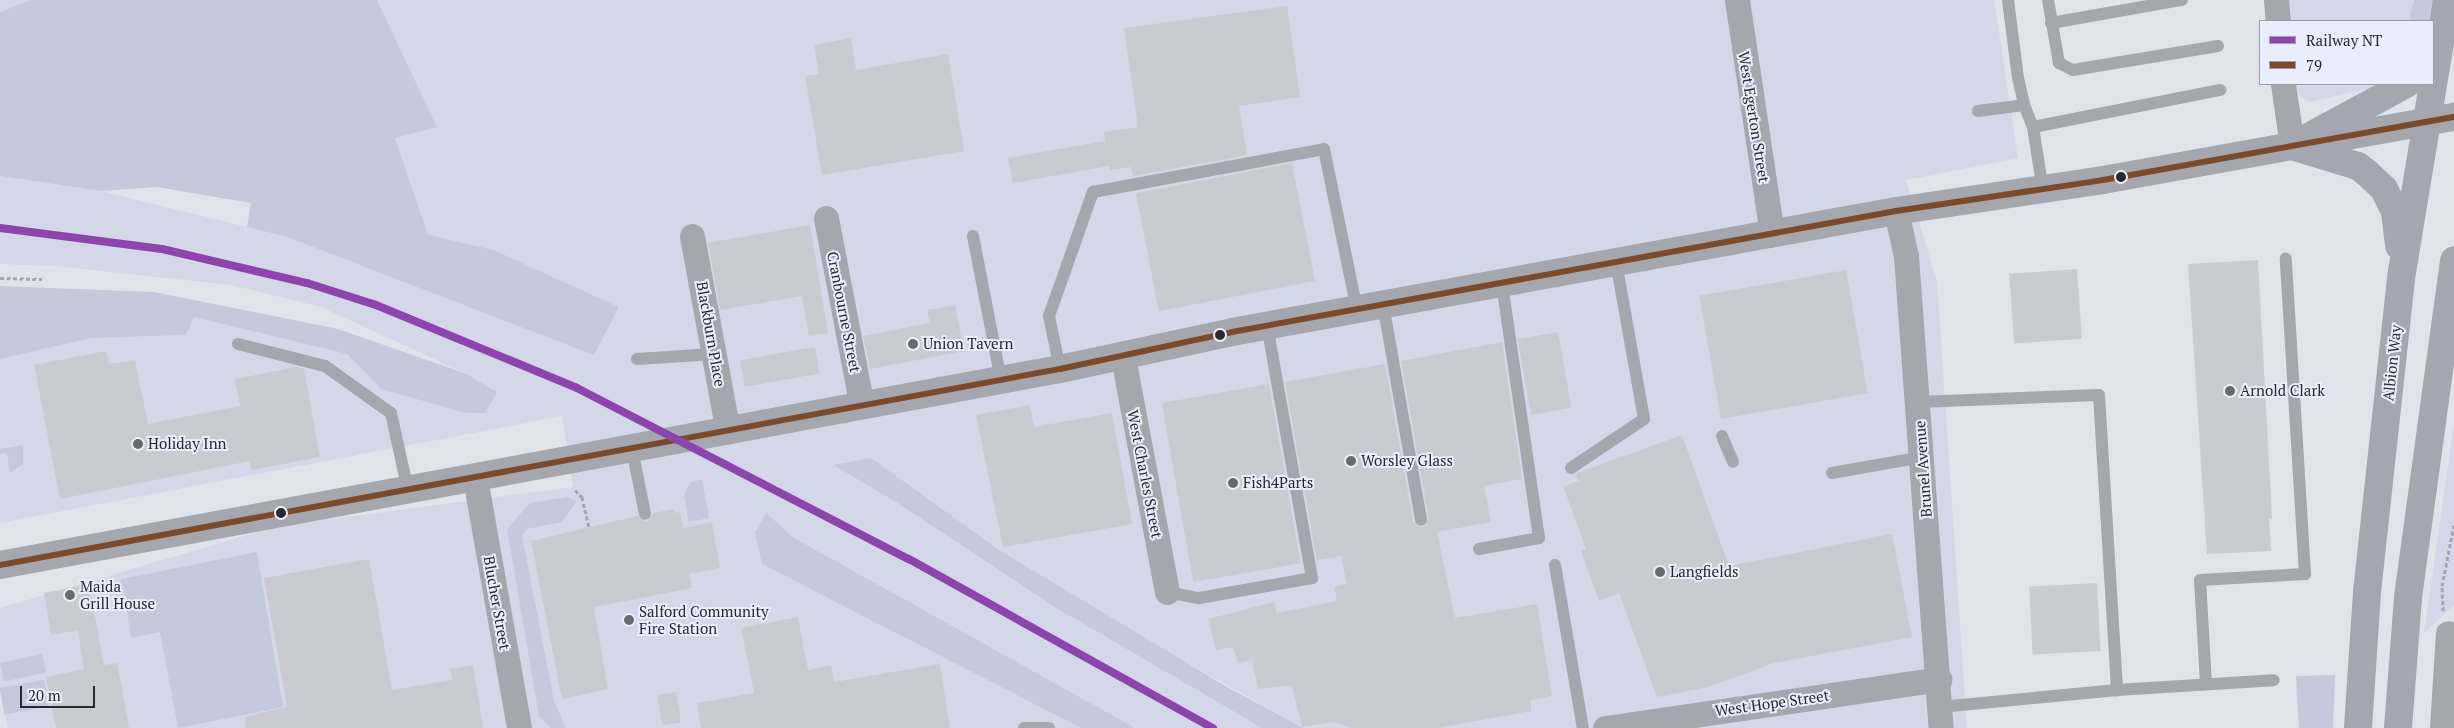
<!DOCTYPE html>
<style>
body{margin:0}
#map{position:relative;width:2454px;height:728px;overflow:hidden;background:#e1e3eb;font-family:"PT Serif",serif}
div>[style]{position:absolute}
.built>*{inset:0;background:#d4d7e7;transform-origin:0 0}
.green>*{inset:0;background:#c4c9dc;transform-origin:0 0}
.building>*{inset:0;background:#cacbd1;transform-origin:0 0}
.path>*{height:3px;margin-top:-1.5px;transform-origin:0;background:repeating-linear-gradient(90deg,#a4a6ac 0 4px,transparent 0 6.5px)}
.service>*{height:12px;margin:-6px;padding:0 6px;transform-origin:6px;border-radius:6px;background:#a5a7ae}
.minor>*{height:25px;margin:-12.5px;padding:0 12.5px;transform-origin:12.5px;border-radius:12.5px;background:#a5a7ae}
.tertiary>*{height:28px;margin:-14px;padding:0 14px;transform-origin:14px;border-radius:14px;background:#a5a7ae}
.trunk>*{height:28px;margin:-14px;padding:0 14px;transform-origin:14px;border-radius:14px;background:#a4a6b0}
.bus-1>*{height:6px;margin:-3px;padding:0 3px;transform-origin:3px;border-radius:3px;background:#7a4b2a}
.rail-1>*{height:8px;margin:-4px;padding:0 4px;transform-origin:4px;border-radius:4px;background:#8e44ad}
.dots>*{width:14px;height:14px;translate:-50% -50%;box-sizing:border-box;border:2px solid #eaedfc;border-radius:50%}
span{translate:-50% -50%;white-space:nowrap;text-align:center;line-height:1.15;-webkit-text-stroke:4px #eaedfc;paint-order:stroke}
.street-label{font-size:15px;color:#28292e}
.poi-label{font-size:15px;color:#28292e}
.left{translate:0 -50%;text-align:left}
.legend{position:absolute;left:2259px;top:20px;width:175px;height:65px;box-sizing:border-box;background:#eaedfc;border:1px solid #9c9faa;margin:0;padding:6px 9px;list-style:none;font-size:15px;color:#28292e}
.legend li{display:flex;align-items:center;gap:10px;height:25px}
.legend b{width:25px;border:1px solid #9c9faa}
.scale{position:absolute;left:20px;top:686px;width:75px;height:22px;box-sizing:border-box;border:2px solid #28292e;border-top:0;padding-left:6px;font-size:15px;line-height:18px;white-space:nowrap;color:#28292e;-webkit-text-stroke:4px #eaedfc;paint-order:stroke}
</style>
<div id="map">
<div class="built">
<div style="clip-path:polygon(0 0,31px 0,0 12px)"></div>
<div style="clip-path:polygon(377px 0,1994px 0,2018px 158px,1906px 180px,1937px 281px,1967px 728px,1304px 728px,1162px 649px,1058px 609px,1262px 728px,8px 728px,0 691px,0 608px,278px 526px,573px 487px,562px 416px,0 523px,0 359px,92px 338px,186px 335px,194px 317px,347px 354px,381px 389px,497px 392px,467px 374px,321px 307px,231px 285px,55px 266px,0 264px,0 176px,101px 191px,287px 237px,594px 354px,619px 307px,494px 250px,428px 236px,395px 138px,437px 127px)"></div>
<div style="left:2289px;top:0;width:144px;height:21px"></div>
<div style="clip-path:polygon(2296px 84px,2389px 84px,2309px 102px,2301px 98px)"></div>
<div style="clip-path:polygon(2454px 422px,2454px 605px,2424px 633px)"></div>
</div>
<div class="green">
<div style="clip-path:polygon(31px 0,377px 0,437px 127px,395px 138px,428px 235px,494px 250px,619px 307px,594px 355px,287px 237px,247px 227px,251px 203px,157px 187px,101px 191px,0 176px,0 12px)"></div>
<div style="clip-path:polygon(2414px 0,2433px 0,2428px 21px,2409px 21px)"></div>
<div style="clip-path:polygon(0 286px,154px 292px,338px 329px,467px 374px,497px 392px,485px 413px,466px 413px,381px 389px,347px 354px,194px 317px,186px 335px,92px 338px,0 359px)"></div>
<div style="clip-path:polygon(23px 445px,23px 464px,10px 473px,7px 453px,0 454px,0 449px)"></div>
<div style="clip-path:polygon(871px 458px,1002px 552px,1227px 687px,1304px 728px,1262px 728px,1058px 609px,893px 500px,833px 465px)"></div>
<div style="clip-path:polygon(702px 479px,709px 518px,689px 522px,684px 495px,690px 483px)"></div>
<div style="clip-path:polygon(568px 497px,576px 502px,562px 522px,527px 529px,522px 535px,554px 701px,566px 728px,551px 728px,539px 716px,507px 529px,530px 503px)"></div>
<div style="clip-path:polygon(766px 513px,794px 538px,1135px 728px,1081px 728px,762px 564px,755px 532px)"></div>
<div style="clip-path:polygon(257px 552px,283px 707px,178px 728px,160px 632px,131px 638px,124px 590px,120px 590px,118px 584px,122px 579px)"></div>
<div style="left:42px;top:654px;width:19px;height:43px;rotate:78deg"></div>
<div style="clip-path:polygon(2335px 675px,2333px 728px,2299px 728px,2296px 676px)"></div>
<div style="left:44px;top:680px;width:27px;height:45px;rotate:80deg"></div>
</div>
<div class="building">
<div style="clip-path:polygon(1287px 6px,1300px 97px,1239px 106px,1247px 155px,1133px 176px,1131px 167px,1110px 170px,1109px 166px,1013px 183px,1008px 158px,1105px 141px,1104px 132px,1138px 127px,1124px 28px)"></div>
<div style="clip-path:polygon(851px 38px,856px 70px,948px 54px,964px 151px,822px 175px,805px 76px,819px 74px,814px 45px)"></div>
<div style="left:1292px;top:163px;width:120px;height:159px;rotate:79deg"></div>
<div style="clip-path:polygon(810px 225px,828px 333px,809px 336px,802px 296px,720px 310px,708px 243px)"></div>
<div style="clip-path:polygon(2258px 260px,2272px 519px,2269px 518px,2271px 551px,2207px 554px,2188px 264px)"></div>
<div style="left:2077px;top:269px;width:70px;height:68px;rotate:86deg"></div>
<div style="left:1846px;top:270px;width:125px;height:149px;rotate:80deg"></div>
<div style="clip-path:polygon(955px 305px,964px 351px,870px 369px,863px 336px,930px 323px,927px 310px)"></div>
<div style="left:1558px;top:332px;width:77px;height:41px;rotate:80deg"></div>
<div style="clip-path:polygon(1502px 342px,1522px 479px,1484px 486px,1491px 522px,1437px 532px,1455px 618px,1537px 604px,1552px 696px,1531px 700px,1531px 711px,1437px 728px,1352px 728px,1333px 722px,1302px 727px,1292px 685px,1258px 689px,1252px 660px,1238px 663px,1233px 647px,1216px 650px,1208px 619px,1274px 602px,1277px 613px,1337px 601px,1334px 587px,1347px 584px,1341px 556px,1317px 560px,1285px 382px,1385px 364px,1413px 521px,1422px 528px,1429px 519px,1401px 361px)"></div>
<div style="left:815px;top:347px;width:27px;height:76px;rotate:80deg"></div>
<div style="clip-path:polygon(106px 351px,109px 364px,135px 360px,148px 424px,240px 406px,235px 379px,297px 367px,304px 369px,320px 457px,251px 470px,250px 461px,60px 499px,34px 365px)"></div>
<div style="left:1269px;top:384px;width:182px;height:109px;rotate:80deg"></div>
<div style="clip-path:polygon(1030px 405px,1034px 427px,1112px 413px,1132px 524px,1003px 547px,976px 415px)"></div>
<div style="clip-path:polygon(1682px 435px,1729px 566px,1892px 534px,1912px 637px,1774px 663px,1708px 687px,1657px 697px,1619px 593px,1599px 601px,1581px 551px,1586px 549px,1563px 486px,1579px 481px,1576px 474px,1580px 472px)"></div>
<div style="clip-path:polygon(674px 509px,675px 513px,680px 512px,683px 528px,712px 522px,720px 568px,689px 574px,692px 588px,594px 607px,608px 689px,562px 699px,531px 541px,637px 516px,647px 522px,653px 513px)"></div>
<div style="clip-path:polygon(369px 559px,392px 690px,452px 680px,450px 669px,473px 665px,483px 728px,246px 728px,245px 717px,287px 707px,264px 578px)"></div>
<div style="left:2097px;top:583px;width:68px;height:68px;rotate:87deg"></div>
<div style="clip-path:polygon(89px 584px,104px 665px,117px 663px,129px 728px,56px 728px,46px 677px,84px 669px,78px 630px,51px 635px,44px 593px)"></div>
<div style="clip-path:polygon(798px 617px,808px 670px,831px 665px,834px 682px,940px 664px,950px 728px,701px 728px,697px 703px,754px 693px,741px 628px)"></div>
<div style="left:676px;top:692px;width:31px;height:19px;rotate:81deg"></div>
</div>
<div class="path">
<div style="left:0;top:278px;width:42px;rotate:1.4deg"></div>
<div style="left:575px;top:490px;width:10px;rotate:45deg"></div>
<div style="left:582px;top:497px;width:32px;rotate:77deg"></div>
<div style="left:2443px;top:611px;width:25px;rotate:-92deg"></div>
<div style="left:2442px;top:586px;width:62px;rotate:-78.9deg"></div>
</div>
<div class="service">
<div style="left:2008px;top:0;width:79px;rotate:82.7deg"></div>
<div style="left:2018px;top:78px;width:28px;rotate:77deg"></div>
<div style="left:2024px;top:105px;width:24px;rotate:68deg"></div>
<div style="left:2033px;top:127px;width:64px;rotate:81deg"></div>
<div style="left:2048px;top:0;width:64px;rotate:80.1deg"></div>
<div style="left:2059px;top:63px;width:16px;rotate:27deg"></div>
<div style="left:2073px;top:70px;width:147px;rotate:-9.4deg"></div>
<div style="left:2051px;top:23px;width:133px;rotate:-10deg"></div>
<div style="left:1978px;top:111px;width:46px;rotate:-7.4deg"></div>
<div style="left:2033px;top:127px;width:191px;rotate:-11.2deg"></div>
<div style="left:973px;top:236px;width:147px;rotate:79deg"></div>
<div style="left:1383px;top:304px;width:219px;rotate:80deg"></div>
<div style="left:238px;top:344px;width:90px;rotate:14.2deg"></div>
<div style="left:325px;top:366px;width:81px;rotate:35.5deg"></div>
<div style="left:391px;top:413px;width:79px;rotate:77.6deg"></div>
<div style="left:637px;top:359px;width:77px;rotate:-3.7deg"></div>
<div style="left:1060px;top:369px;width:54px;rotate:-101.7deg"></div>
<div style="left:1049px;top:316px;width:132px;rotate:-70.5deg"></div>
<div style="left:1093px;top:192px;width:235px;rotate:-10.5deg"></div>
<div style="left:1324px;top:149px;width:164px;rotate:78.4deg"></div>
<div style="left:1918px;top:402px;width:181px;rotate:-2.2deg"></div>
<div style="left:2099px;top:395px;width:296px;rotate:86.5deg"></div>
<div style="left:1722px;top:436px;width:28px;rotate:67deg"></div>
<div style="left:632px;top:449px;width:66px;rotate:78.7deg"></div>
<div style="left:1571px;top:468px;width:88px;rotate:-33.9deg"></div>
<div style="left:1644px;top:419px;width:159px;rotate:-100.1deg"></div>
<div style="left:1832px;top:473px;width:91px;rotate:-10.1deg"></div>
<div style="left:1479px;top:549px;width:61px;rotate:-10.4deg"></div>
<div style="left:1539px;top:538px;width:258px;rotate:-98.3deg"></div>
<div style="left:1555px;top:565px;width:165px;rotate:80.3deg"></div>
<div style="left:1167px;top:592px;width:33px;rotate:11deg"></div>
<div style="left:1199px;top:598px;width:115px;rotate:-10deg"></div>
<div style="left:1312px;top:578px;width:256px;rotate:-100.1deg"></div>
<div style="left:2206px;top:684px;width:104px;rotate:-93.3deg"></div>
<div style="left:2200px;top:580px;width:105px;rotate:-3.3deg"></div>
<div style="left:2305px;top:574px;width:316px;rotate:-93.5deg"></div>
<div style="left:1940px;top:707px;width:178px;rotate:-5.5deg"></div>
<div style="left:2117px;top:690px;width:157px;rotate:-3.6deg"></div>
<div style="left:1024px;top:728px;width:25px"></div>
</div>
<div class="minor">
<div style="left:1737px;top:0;width:237px;rotate:81.5deg"></div>
<div style="left:2276px;top:0;width:21px;rotate:85deg"></div>
<div style="left:2283px;top:84px;width:63px;rotate:81.7deg"></div>
<div style="left:1896px;top:211px;width:46px;rotate:77.5deg"></div>
<div style="left:1906px;top:256px;width:473px;rotate:85.8deg"></div>
<div style="left:826px;top:218px;width:191px;rotate:79.2deg"></div>
<div style="left:692px;top:236px;width:199px;rotate:79.6deg"></div>
<div style="left:1123px;top:357px;width:239px;rotate:79.4deg"></div>
<div style="left:475px;top:478px;width:254px;rotate:80deg"></div>
<div style="left:1605px;top:728px;width:338px;rotate:-8.3deg"></div>
<div style="left:2442px;top:728px;width:95px;rotate:-86.4deg"></div>
</div>
<div class="tertiary">
<div style="left:0;top:565px;width:1078px;rotate:-10.48deg"></div>
<div style="left:1060px;top:369px;width:176px;rotate:-12.1deg"></div>
<div style="left:1232px;top:332px;width:675px;rotate:-10.33deg"></div>
<div style="left:1896px;top:211px;width:209px;rotate:-8.5deg"></div>
<div style="left:2103px;top:180px;width:357px;rotate:-10.2deg"></div>
</div>
<div class="trunk">
<div style="left:2292px;top:146px;width:69px;rotate:16.9deg"></div>
<div style="left:2358px;top:166px;width:11px;rotate:38deg"></div>
<div style="left:2367px;top:173px;width:23px;rotate:43deg"></div>
<div style="left:2384px;top:189px;width:25px;rotate:64deg"></div>
<div style="left:2395px;top:212px;width:34px;rotate:83deg"></div>
<div style="left:2292px;top:146px;width:130px;rotate:-28.5deg"></div>
<div style="left:2358px;top:728px;width:136px;rotate:-86.2deg"></div>
<div style="left:2367px;top:592px;width:322px;rotate:-83.8deg"></div>
<div style="left:2402px;top:272px;width:276px;rotate:-80.6deg"></div>
<div style="left:2398px;top:728px;width:131px;rotate:-85.6deg"></div>
<div style="left:2408px;top:597px;width:340px;rotate:-82.2deg"></div>
</div>
<div class="bus-1">
<div style="left:0;top:565px;width:1078px;rotate:-10.48deg"></div>
<div style="left:1060px;top:369px;width:176px;rotate:-12.1deg"></div>
<div style="left:1232px;top:332px;width:675px;rotate:-10.33deg"></div>
<div style="left:1896px;top:211px;width:209px;rotate:-8.5deg"></div>
<div style="left:2103px;top:180px;width:357px;rotate:-10.2deg"></div>
</div>
<div class="rail-1">
<div style="left:0;top:228px;width:163px;rotate:7.4deg"></div>
<div style="left:162px;top:249px;width:149px;rotate:13.2deg"></div>
<div style="left:307px;top:283px;width:72px;rotate:17.7deg"></div>
<div style="left:376px;top:305px;width:217px;rotate:22.4deg"></div>
<div style="left:577px;top:388px;width:373px;rotate:27.3deg"></div>
<div style="left:909px;top:559px;width:348px;rotate:29.1deg"></div>
</div>
<div class="dots">
<div style="left:2121px;top:177px;background:#28292e"></div>
<div style="left:1220px;top:335px;background:#28292e"></div>
<div style="left:913px;top:344px;background:#696a70"></div>
<div style="left:2230px;top:391px;background:#696a70"></div>
<div style="left:138px;top:444px;background:#696a70"></div>
<div style="left:1351px;top:461px;background:#696a70"></div>
<div style="left:1233px;top:483px;background:#696a70"></div>
<div style="left:281px;top:513px;background:#28292e"></div>
<div style="left:1660px;top:572px;background:#696a70"></div>
<div style="left:70px;top:595px;background:#696a70"></div>
<div style="left:629px;top:620px;background:#696a70"></div>
</div>
<div class="street-label">
<span style="left:1754px;top:117px;rotate:81deg">West Egerton Street</span>
<span style="left:844px;top:312px;rotate:79deg">Cranbourne Street</span>
<span style="left:711px;top:334px;rotate:80deg">Blackburn Place</span>
<span style="left:2392px;top:363px;rotate:-84deg">Albion Way</span>
<span style="left:1923px;top:469px;rotate:-94deg">Brunel Avenue</span>
<span style="left:1145px;top:474px;rotate:79deg">West Charles Street</span>
<span style="left:497px;top:603px;rotate:80deg">Blucher Street</span>
<span style="left:1772px;top:703px;rotate:-8deg">West Hope Street</span>
</div>
<div class="poi-label">
<span class="left" style="left:923px;top:344px">Union Tavern</span>
<span class="left" style="left:2240px;top:391px">Arnold Clark</span>
<span class="left" style="left:148px;top:444px">Holiday Inn</span>
<span class="left" style="left:1361px;top:461px">Worsley Glass</span>
<span class="left" style="left:1243px;top:483px">Fish4Parts</span>
<span class="left" style="left:1670px;top:572px">Langfields</span>
<span class="left" style="left:80px;top:595px">Maida<br>Grill House</span>
<span class="left" style="left:639px;top:620px">Salford Community<br>Fire Station</span>
</div>
<ul class="legend">
<li><b style="height:6px;background:#8e44ad"></b>Railway NT</li>
<li><b style="height:6px;background:#7a4b2a"></b>79</li>
</ul>
<div class="scale">20 m</div>
</div>
